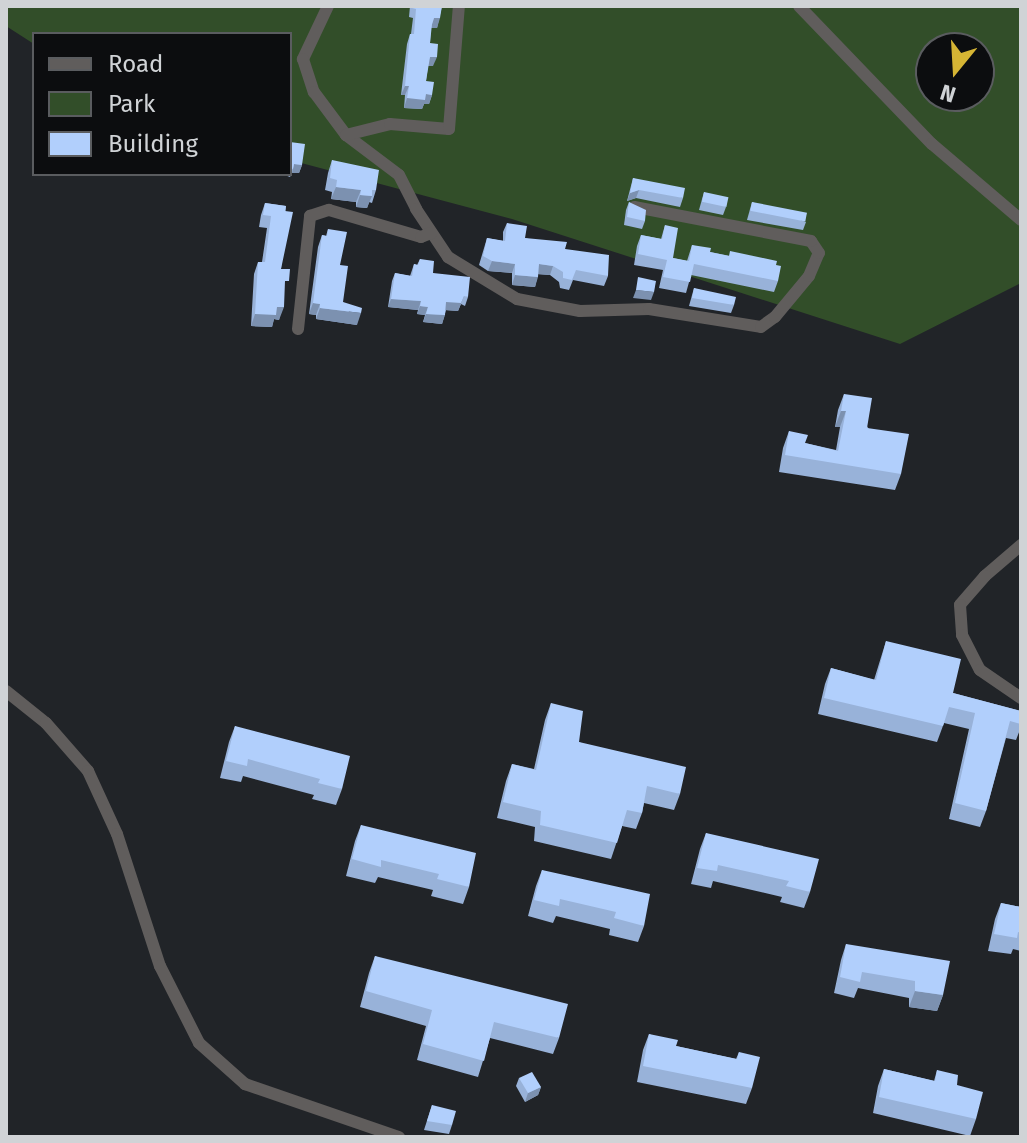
<!DOCTYPE html>
<style>
body{margin:0}
#map{position:relative;width:1027px;height:1143px;overflow:hidden;background:#212428;font-family:"Fira Sans",sans-serif}
div>[style]{position:absolute}
.green>*{inset:0;background:#324e29}
.minor>*{height:12px;margin:-6px;padding:0 6px;transform-origin:6px;border-radius:6px;background:#605d5c}
.wall>*{inset:0;background:#98b2d9}
.shaded-wall>*{inset:0;background:#7c91b0}
.building>*{inset:0;background:#b1cffc;transform-origin:0 0}
span{translate:-50% -50%;white-space:nowrap;text-align:center;line-height:1.15;-webkit-text-stroke:8px #0c0d0f;paint-order:stroke}
.frame{position:absolute;inset:0;border:8px solid #d0d3d6;pointer-events:none}
.legend{position:absolute;left:32px;top:32px;width:260px;height:144px;box-sizing:border-box;background:#0c0d0f;border:2px solid #5a5c5f;margin:0;padding:10px 14px;list-style:none;font-size:24px;color:#d0d3d6}
.legend li{display:flex;align-items:center;gap:16px;height:40px}
.legend b{width:40px;border:2px solid #5a5c5f}
.north{position:absolute;left:915px;top:32px;width:80px;height:80px;box-sizing:border-box;background:#0c0d0f;border:2px solid #5a5c5f;border-radius:50%;rotate:198deg;font-size:22px;font-weight:700;line-height:32px;text-align:center;color:#d0d3d6}
.north::after{content:'';display:block;margin:auto;width:28px;height:36px;background:#d6b534;clip-path:polygon(50% 0,100% 100%,50% 72%,0 100%)}
</style>
<div id="map">
<div class="green">
<div style="clip-path:polygon(evenodd,6px 6px,1021px 6px,1021px 283px,900px 344px,512px 219px,290px 160px,290px 34px,34px 34px,34px 44px,6px 26px,6px 6px,931px 48px,979px 48px,979px 96px,931px 96px,931px 48px)"></div>
</div>
<div class="minor">
<div style="left:328px;top:6px;width:59px;rotate:115.3deg"></div>
<div style="left:303px;top:59px;width:35px;rotate:72deg"></div>
<div style="left:314px;top:92px;width:54px;rotate:53.3deg"></div>
<div style="left:346px;top:135px;width:66px;rotate:37deg"></div>
<div style="left:399px;top:175px;width:38px;rotate:63deg"></div>
<div style="left:416px;top:209px;width:58px;rotate:56.3deg"></div>
<div style="left:448px;top:257px;width:81px;rotate:31.3deg"></div>
<div style="left:517px;top:299px;width:64px;rotate:10.8deg"></div>
<div style="left:580px;top:311px;width:69px;rotate:-1.7deg"></div>
<div style="left:649px;top:309px;width:113px;rotate:9.1deg"></div>
<div style="left:761px;top:327px;width:17px;rotate:-36deg"></div>
<div style="left:775px;top:317px;width:53px;rotate:-50.3deg"></div>
<div style="left:809px;top:276px;width:25px;rotate:-67deg"></div>
<div style="left:819px;top:253px;width:14px;rotate:-124deg"></div>
<div style="left:811px;top:241px;width:180px;rotate:-169.1deg"></div>
<div style="left:799px;top:6px;width:192px;rotate:46.1deg"></div>
<div style="left:932px;top:144px;width:117px;rotate:40.5deg"></div>
<div style="left:346px;top:135px;width:45px;rotate:-14deg"></div>
<div style="left:390px;top:124px;width:59px;rotate:4.8deg"></div>
<div style="left:449px;top:129px;width:123px;rotate:-85.4deg"></div>
<div style="left:298px;top:329px;width:114px;rotate:-83.9deg"></div>
<div style="left:310px;top:216px;width:20px;rotate:-18deg"></div>
<div style="left:329px;top:210px;width:96px;rotate:16.4deg"></div>
<div style="left:421px;top:237px;width:11px;rotate:-22deg"></div>
<div style="left:1021px;top:545px;width:48px;rotate:139.3deg"></div>
<div style="left:985px;top:576px;width:38px;rotate:131deg"></div>
<div style="left:960px;top:605px;width:30px;rotate:86deg"></div>
<div style="left:962px;top:635px;width:39px;rotate:63deg"></div>
<div style="left:980px;top:670px;width:50px;rotate:34.3deg"></div>
<div style="left:6px;top:691px;width:51px;rotate:38.7deg"></div>
<div style="left:46px;top:723px;width:64px;rotate:48.8deg"></div>
<div style="left:88px;top:771px;width:69px;rotate:65.3deg"></div>
<div style="left:117px;top:834px;width:139px;rotate:72deg"></div>
<div style="left:160px;top:966px;width:86px;rotate:63.1deg"></div>
<div style="left:199px;top:1043px;width:62px;rotate:41.7deg"></div>
<div style="left:245px;top:1084px;width:163px;rotate:19deg"></div>
</div>
<div class="wall">
<div style="clip-path:polygon(410px 6px,442px 6px,437px 28px,431px 28px,430px 43px,433px 66px,428px 66px,426px 81px,432px 95px,429px 104px,424px 104px,422px 109px,404px 108px,405px 95px,401px 95px,407px 44px,410px 34px,411px 34px,413px 18px,409px 17px)"></div>
<div style="clip-path:polygon(290px 142px,302px 165px,299px 173px,292px 173px,290px 177px,282px 174px,290px 174px)"></div>
<div style="clip-path:polygon(332px 160px,376px 190px,372px 203px,369px 202px,367px 208px,356px 207px,356px 202px,331px 199px,332px 192px,325px 190px,328px 173px)"></div>
<div style="clip-path:polygon(633px 178px,683px 198px,680px 207px,636px 198px,627px 201px)"></div>
<div style="clip-path:polygon(704px 192px,726px 207px,723px 215px,699px 210px)"></div>
<div style="clip-path:polygon(629px 202px,645px 221px,642px 229px,624px 225px,626px 210px)"></div>
<div style="clip-path:polygon(752px 202px,806px 222px,803px 230px,747px 220px)"></div>
<div style="clip-path:polygon(265px 203px,286px 206px,281px 269px,284px 294px,279px 320px,274px 319px,272px 327px,251px 326px,254px 274px,258px 262px,262px 262px,267px 228px,259px 227px,261px 215px)"></div>
<div style="clip-path:polygon(507px 223px,525px 238px,565px 249px,608px 276px,604px 286px,573px 280px,569px 290px,560px 288px,559px 282px,550px 275px,538px 274px,535px 287px,512px 285px,512px 273px,488px 271px,479px 265px,487px 238px,503px 241px,503px 232px)"></div>
<div style="clip-path:polygon(665px 225px,673px 258px,687px 261px,692px 245px,710px 252px,776px 265px,778px 281px,774px 292px,691px 275px,686px 293px,659px 288px,663px 270px,634px 265px,637px 246px,641px 235px,661px 239px)"></div>
<div style="clip-path:polygon(328px 229px,340px 265px,343px 302px,357px 325px,316px 319px,316px 315px,309px 314px,318px 247px,322px 235px,326px 236px)"></div>
<div style="clip-path:polygon(420px 259px,433px 273px,468px 297px,465px 306px,461px 304px,458px 311px,446px 310px,442px 324px,423px 322px,425px 315px,417px 314px,418px 310px,388px 307px,392px 281px,395px 273px,410px 276px,414px 264px,417px 265px)"></div>
<div style="clip-path:polygon(694px 288px,734px 305px,731px 313px,689px 306px)"></div>
<div style="clip-path:polygon(844px 394px,901px 474px,895px 490px,779px 472px,783px 448px,789px 431px,805px 443px,836px 450px,840px 427px,835px 427px,838px 410px)"></div>
<div style="clip-path:polygon(886px 641px,953px 693px,1021px 711px,1021px 727px,1016px 740px,1006px 738px,986px 811px,980px 827px,949px 819px,969px 729px,944px 723px,937px 742px,818px 714px,825px 684px,831px 668px,874px 680px)"></div>
<div style="clip-path:polygon(551px 703px,579px 742px,680px 794px,674px 810px,644px 803px,642px 813px,636px 829px,622px 826px,611px 859px,534px 841px,535px 827px,497px 818px,506px 781px,512px 764px,534px 769px,545px 720px)"></div>
<div style="clip-path:polygon(235px 726px,342px 789px,336px 805px,312px 799px,314px 795px,243px 776px,241px 782px,220px 778px,229px 742px)"></div>
<div style="clip-path:polygon(361px 825px,469px 887px,463px 904px,431px 896px,433px 890px,378px 877px,375px 883px,346px 876px,355px 841px)"></div>
<div style="clip-path:polygon(706px 833px,810px 892px,804px 908px,780px 902px,782px 897px,713px 881px,711px 888px,691px 884px,700px 849px)"></div>
<div style="clip-path:polygon(542px 870px,644px 926px,638px 942px,609px 935px,610px 929px,556px 916px,553px 923px,528px 916px,536px 886px)"></div>
<div style="clip-path:polygon(1001px 903px,1021px 907px,1021px 951px,1013px 949px,1011px 954px,988px 951px,995px 919px)"></div>
<div style="clip-path:polygon(846px 944px,943px 995px,937px 1011px,909px 1007px,909px 998px,858px 988px,854px 998px,834px 993px,841px 960px)"></div>
<div style="clip-path:polygon(375px 956px,559px 1038px,553px 1054px,490px 1038px,478px 1077px,417px 1060px,426px 1026px,360px 1007px,369px 973px)"></div>
<div style="clip-path:polygon(649px 1034px,676px 1046px,736px 1059px,739px 1052px,752px 1088px,746px 1104px,637px 1082px,643px 1050px)"></div>
<div style="clip-path:polygon(884px 1069px,934px 1081px,937px 1070px,957px 1085px,976px 1119px,970px 1136px,873px 1113px,878px 1086px)"></div>
<div style="clip-path:polygon(519px 1078px,541px 1087px,538px 1095px,525px 1102px,516px 1086px)"></div>
<div style="clip-path:polygon(432px 1105px,452px 1125px,449px 1134px,424px 1130px)"></div>
</div>
<div class="shaded-wall">
<div style="clip-path:polygon(434px 18px,440px 18px,437px 28px,431px 28px)"></div>
<div style="clip-path:polygon(430px 57px,437px 57px,433px 66px,426px 66px)"></div>
<div style="clip-path:polygon(405px 86px,409px 86px,405px 95px,401px 95px)"></div>
<div style="clip-path:polygon(426px 94px,432px 95px,429px 104px,424px 104px,422px 109px,404px 108px,407px 98px)"></div>
<div style="clip-path:polygon(294px 164px,302px 165px,299px 173px,292px 173px)"></div>
<div style="clip-path:polygon(336px 187px,361px 190px,356px 202px,331px 199px)"></div>
<div style="clip-path:polygon(639px 190px,636px 198px,627px 201px,630px 193px)"></div>
<div style="clip-path:polygon(360px 195px,372px 196px,367px 208px,356px 207px)"></div>
<div style="clip-path:polygon(492px 261px,515px 264px,512px 273px,488px 271px)"></div>
<div style="clip-path:polygon(539px 264px,553px 266px,550px 275px,535px 274px)"></div>
<div style="clip-path:polygon(515px 275px,538px 277px,535px 287px,512px 285px)"></div>
<div style="clip-path:polygon(636px 290px,654px 292px,651px 300px,633px 298px)"></div>
<div style="clip-path:polygon(464px 296px,458px 311px,443px 310px,446px 302px)"></div>
<div style="clip-path:polygon(391px 299px,421px 301px,418px 310px,388px 307px)"></div>
<div style="clip-path:polygon(313px 303px,320px 304px,316px 315px,309px 314px)"></div>
<div style="clip-path:polygon(420px 306px,428px 307px,425px 315px,417px 314px)"></div>
<div style="clip-path:polygon(277px 307px,284px 307px,279px 320px,274px 319px,272px 327px,251px 326px,255px 314px)"></div>
<div style="clip-path:polygon(320px 308px,361px 313px,357px 325px,316px 319px)"></div>
<div style="clip-path:polygon(426px 314px,445px 315px,442px 324px,423px 322px)"></div>
<div style="clip-path:polygon(841px 411px,846px 411px,840px 427px,835px 427px)"></div>
<div style="clip-path:polygon(915px 991px,943px 995px,937px 1011px,909px 1007px)"></div>
<div style="clip-path:polygon(541px 1087px,538px 1095px,525px 1102px,528px 1093px)"></div>
</div>
<div class="building">
<div style="clip-path:polygon(412px 6px,442px 6px,440px 18px,434px 18px,432px 24px,430px 43px,438px 44px,437px 57px,430px 57px,426px 81px,434px 82px,432px 95px,426px 94px,425px 100px,407px 98px,409px 86px,405px 86px,410px 34px,414px 34px,416px 9px,412px 8px)"></div>
<div style="clip-path:polygon(290px 142px,305px 144px,302px 165px,294px 164px,293px 169px,290px 168px)"></div>
<div style="clip-path:polygon(332px 160px,379px 170px,376px 190px,372px 190px,372px 196px,360px 195px,361px 190px,336px 187px,337px 180px,330px 178px)"></div>
<div style="clip-path:polygon(633px 178px,685px 188px,683px 198px,639px 190px,630px 193px)"></div>
<div style="left:704px;top:192px;width:25px;height:10px;rotate:12deg"></div>
<div style="clip-path:polygon(629px 202px,646px 210px,645px 221px,627px 217px)"></div>
<div style="left:752px;top:202px;width:56px;height:9px;rotate:11deg"></div>
<div style="clip-path:polygon(265px 203px,286px 206px,285px 211px,293px 212px,281px 269px,290px 269px,289px 281px,285px 281px,284px 307px,277px 307px,276px 315px,255px 314px,258px 262px,265px 262px,271px 216px,263px 215px)"></div>
<div style="clip-path:polygon(507px 223px,527px 226px,525px 238px,567px 242px,565px 249px,609px 255px,608px 276px,576px 270px,572px 280px,563px 278px,563px 272px,553px 266px,539px 264px,538px 277px,515px 275px,515px 264px,492px 261px,483px 256px,487px 238px,505px 241px)"></div>
<div style="clip-path:polygon(665px 225px,678px 228px,673px 258px,689px 261px,692px 245px,711px 248px,710px 252px,729px 256px,730px 251px,777px 261px,776px 265px,781px 266px,778px 281px,694px 264px,690px 282px,663px 277px,667px 260px,638px 254px,641px 235px,662px 239px)"></div>
<div style="clip-path:polygon(328px 229px,347px 232px,340px 265px,348px 266px,343px 302px,362px 308px,361px 313px,320px 308px,320px 304px,313px 303px,322px 235px,327px 236px)"></div>
<div style="clip-path:polygon(420px 259px,434px 261px,433px 273px,470px 277px,468px 297px,464px 296px,461px 303px,446px 302px,445px 315px,426px 314px,428px 307px,420px 306px,421px 301px,391px 299px,395px 273px,412px 276px,414px 264px,418px 265px)"></div>
<div style="clip-path:polygon(638px 277px,656px 281px,654px 292px,636px 290px)"></div>
<div style="clip-path:polygon(694px 288px,736px 297px,734px 305px,692px 298px)"></div>
<div style="clip-path:polygon(844px 394px,872px 398px,867px 428px,909px 434px,901px 474px,785px 455px,789px 431px,808px 435px,805px 443px,838px 451px,846px 411px,841px 411px)"></div>
<div style="clip-path:polygon(886px 641px,961px 659px,953px 693px,1021px 711px,1021px 724px,1010px 721px,986px 811px,955px 803px,975px 713px,949px 707px,943px 726px,824px 698px,831px 668px,876px 680px)"></div>
<div style="clip-path:polygon(551px 703px,583px 711px,579px 742px,686px 767px,680px 794px,647px 786px,642px 813px,627px 810px,617px 843px,540px 825px,541px 811px,503px 802px,512px 764px,536px 770px)"></div>
<div style="clip-path:polygon(235px 726px,350px 756px,342px 789px,318px 783px,320px 779px,248px 759px,247px 766px,226px 761px)"></div>
<div style="clip-path:polygon(361px 825px,476px 853px,469px 887px,437px 879px,439px 874px,381px 860px,381px 867px,352px 859px)"></div>
<div style="clip-path:polygon(706px 833px,819px 859px,810px 892px,786px 886px,789px 881px,718px 865px,717px 871px,697px 868px)"></div>
<div style="clip-path:polygon(542px 870px,650px 894px,644px 926px,614px 918px,616px 912px,560px 899px,559px 906px,534px 900px)"></div>
<div style="clip-path:polygon(1001px 903px,1021px 907px,1021px 933px,1018px 932px,1017px 938px,994px 934px)"></div>
<div style="clip-path:polygon(846px 944px,950px 961px,943px 995px,915px 991px,915px 981px,862px 972px,860px 982px,840px 977px)"></div>
<div style="clip-path:polygon(375px 956px,568px 1004px,559px 1038px,494px 1022px,484px 1061px,423px 1044px,432px 1010px,366px 991px)"></div>
<div style="clip-path:polygon(649px 1034px,678px 1040px,676px 1046px,737px 1059px,739px 1052px,760px 1057px,752px 1088px,643px 1066px)"></div>
<div style="clip-path:polygon(884px 1069px,935px 1081px,937px 1070px,958px 1075px,957px 1085px,983px 1092px,976px 1119px,879px 1097px)"></div>
<div style="clip-path:polygon(532px 1072px,541px 1087px,528px 1093px,519px 1078px)"></div>
<div style="clip-path:polygon(432px 1105px,456px 1111px,452px 1125px,427px 1121px)"></div>
</div>
<div class="frame"></div>
<ul class="legend">
<li><b style="height:10px;background:#605d5c"></b>Road</li>
<li><b style="height:22px;background:#324e29"></b>Park</li>
<li><b style="height:22px;background:#b1cffc"></b>Building</li>
</ul>
<div class="north">N</div>
</div>
